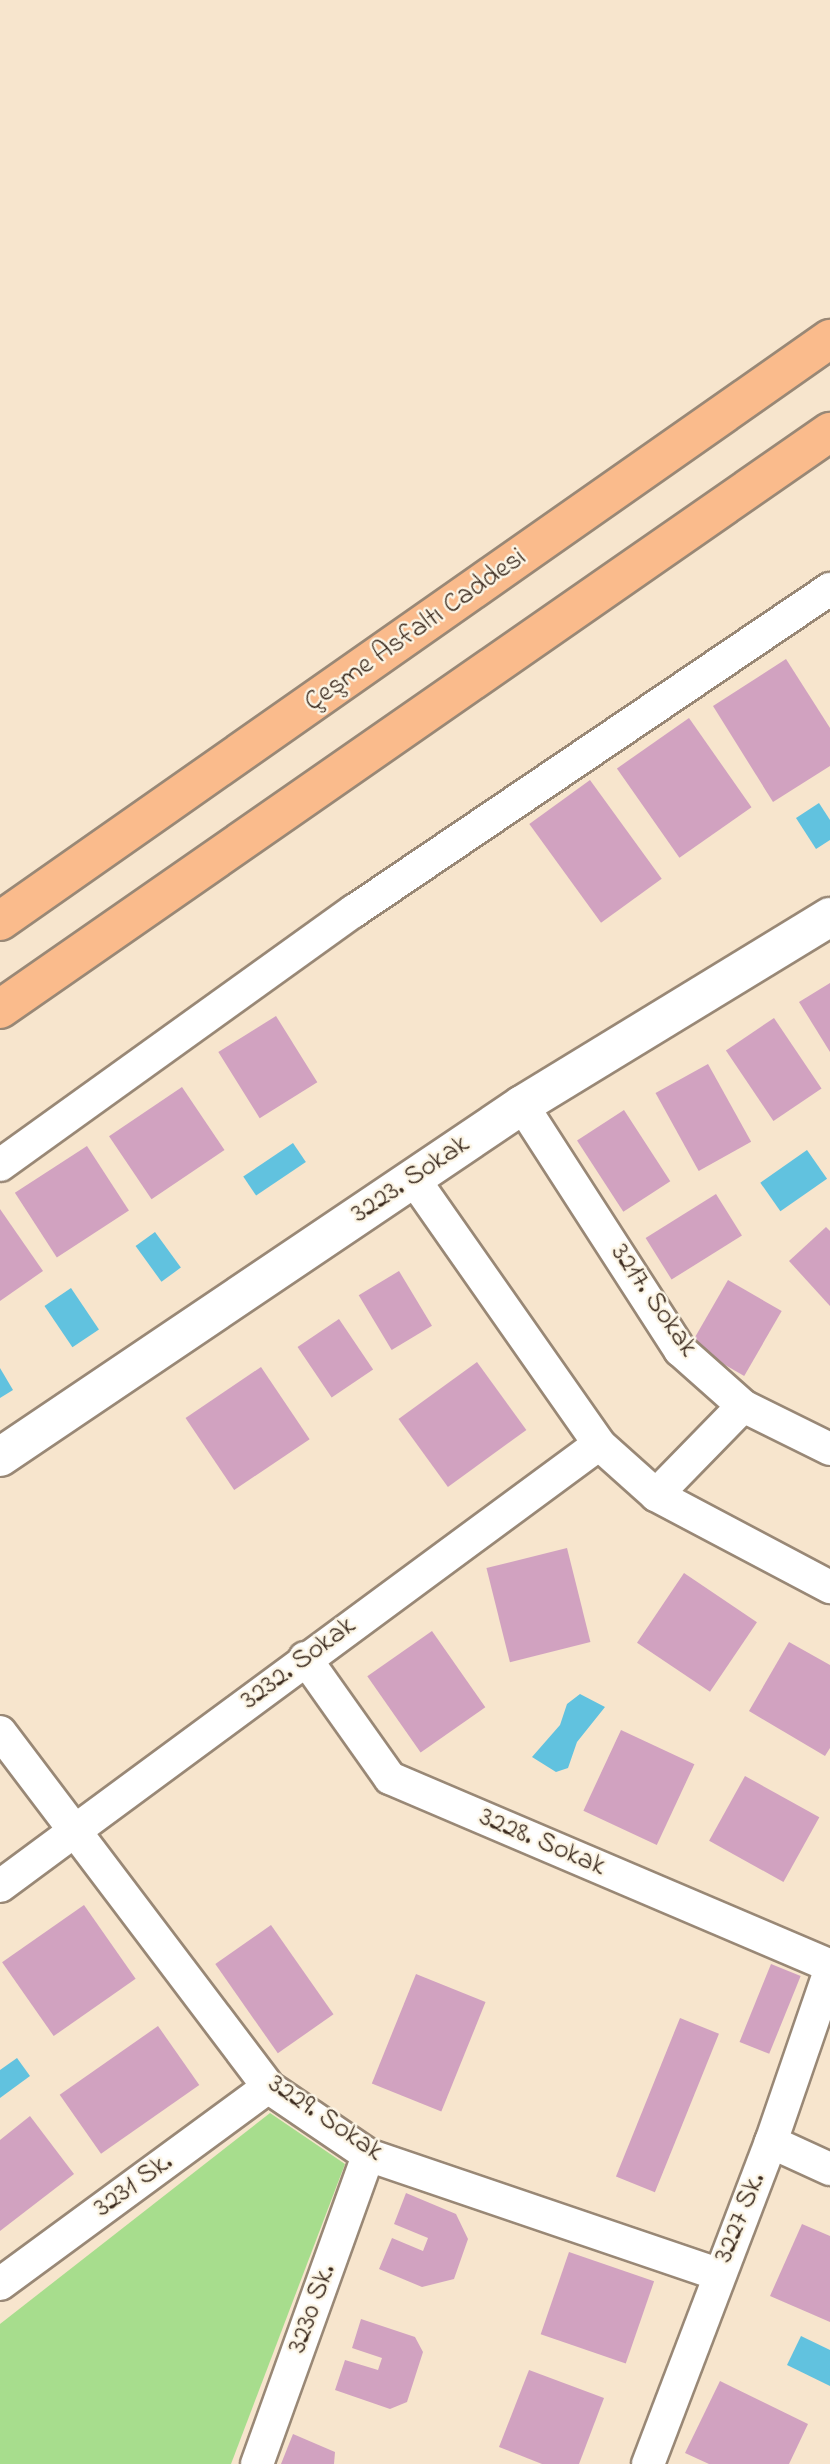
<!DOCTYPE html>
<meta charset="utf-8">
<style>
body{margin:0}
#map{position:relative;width:830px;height:2464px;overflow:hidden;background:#f7e5cd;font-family:"Indie Flower",sans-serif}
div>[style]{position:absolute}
.green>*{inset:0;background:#a7dd8d}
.water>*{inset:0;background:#61c2df;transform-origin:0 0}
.building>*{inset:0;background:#d1a2c0;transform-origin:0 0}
.roads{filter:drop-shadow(2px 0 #998876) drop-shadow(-2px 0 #998876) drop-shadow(0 2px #998876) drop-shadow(0 -2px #998876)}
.minor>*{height:32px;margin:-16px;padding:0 16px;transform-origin:16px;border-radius:16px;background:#fff}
.tertiary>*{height:38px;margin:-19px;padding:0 19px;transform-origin:19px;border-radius:19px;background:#fff}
.trunk>*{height:38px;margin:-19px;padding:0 19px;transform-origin:19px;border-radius:19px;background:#fabb8c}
span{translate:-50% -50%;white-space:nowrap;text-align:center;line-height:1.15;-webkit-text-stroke:5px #fcf5e5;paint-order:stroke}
.street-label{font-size:28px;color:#3b2a1e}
</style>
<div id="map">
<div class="green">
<div style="clip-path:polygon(270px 2113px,345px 2164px,231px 2464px,0 2464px,0 2324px)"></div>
</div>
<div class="water">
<div style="clip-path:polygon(819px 803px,830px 820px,830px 840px,816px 849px,796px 818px)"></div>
<div style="left:293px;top:1143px;width:23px;height:60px;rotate:56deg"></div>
<div style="left:807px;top:1150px;width:35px;height:57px;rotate:55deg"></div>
<div style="left:155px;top:1232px;width:44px;height:24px;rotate:54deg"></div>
<div style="left:71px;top:1288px;width:50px;height:32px;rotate:56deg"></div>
<div style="clip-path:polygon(0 1368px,13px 1390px,0 1398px)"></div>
<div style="clip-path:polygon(580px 1694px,605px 1707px,577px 1742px,568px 1768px,556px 1772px,532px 1757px,560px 1725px,567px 1704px)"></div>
<div style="clip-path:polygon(17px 2058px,30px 2076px,0 2098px,0 2070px)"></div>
<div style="clip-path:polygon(801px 2336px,830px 2350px,830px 2386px,787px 2365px)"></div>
</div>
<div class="building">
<div style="clip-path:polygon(786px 659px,830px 728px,830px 766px,773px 802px,713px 706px)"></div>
<div style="left:689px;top:718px;width:109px;height:88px;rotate:55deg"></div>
<div style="left:590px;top:780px;width:122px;height:75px;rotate:54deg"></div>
<div style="clip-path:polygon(830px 983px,830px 1052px,799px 1002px)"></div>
<div style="left:276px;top:1016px;width:78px;height:68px;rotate:58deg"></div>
<div style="left:774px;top:1018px;width:85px;height:58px;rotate:56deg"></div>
<div style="left:708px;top:1064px;width:89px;height:60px;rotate:61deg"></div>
<div style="left:182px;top:1087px;width:76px;height:88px;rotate:56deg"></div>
<div style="left:624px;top:1110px;width:85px;height:56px;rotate:57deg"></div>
<div style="left:87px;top:1146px;width:77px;height:86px;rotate:57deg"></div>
<div style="left:716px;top:1194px;width:49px;height:83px;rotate:58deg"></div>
<div style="clip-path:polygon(0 1209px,43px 1271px,0 1301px)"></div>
<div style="clip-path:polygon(826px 1227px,830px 1231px,830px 1306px,789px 1261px)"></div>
<div style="left:399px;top:1271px;width:64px;height:47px;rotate:59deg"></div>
<div style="left:728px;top:1280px;width:62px;height:75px;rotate:30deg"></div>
<div style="left:339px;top:1319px;width:61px;height:50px;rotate:56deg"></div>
<div style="left:477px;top:1362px;width:84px;height:97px;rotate:54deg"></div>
<div style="left:261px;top:1367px;width:87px;height:91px;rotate:56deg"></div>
<div style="left:567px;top:1548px;width:97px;height:83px;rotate:76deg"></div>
<div style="left:684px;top:1573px;width:88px;height:84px;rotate:34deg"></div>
<div style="left:432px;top:1631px;width:93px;height:79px;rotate:55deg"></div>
<div style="clip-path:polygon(789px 1642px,830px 1665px,830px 1748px,825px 1756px,749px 1711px)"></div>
<div style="left:621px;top:1730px;width:81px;height:89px;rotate:25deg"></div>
<div style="left:745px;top:1776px;width:85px;height:74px;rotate:29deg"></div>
<div style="left:84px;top:1905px;width:90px;height:100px;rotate:55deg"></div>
<div style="left:271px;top:1925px;width:109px;height:68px;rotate:55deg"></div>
<div style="left:771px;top:1964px;width:32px;height:84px;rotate:22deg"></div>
<div style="left:416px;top:1974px;width:75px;height:118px;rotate:22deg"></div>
<div style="left:680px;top:2018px;width:42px;height:171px;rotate:22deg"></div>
<div style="left:158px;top:2026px;width:72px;height:120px;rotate:55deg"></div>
<div style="clip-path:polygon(30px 2116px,74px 2174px,0 2231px,0 2140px)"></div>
<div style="clip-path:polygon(406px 2193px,456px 2214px,468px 2239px,454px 2279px,422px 2287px,379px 2269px,392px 2238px,423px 2251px,428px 2238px,394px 2224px)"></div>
<div style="clip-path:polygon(802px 2224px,830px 2236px,830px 2322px,770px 2296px)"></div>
<div style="left:569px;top:2252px;width:90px;height:87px;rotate:19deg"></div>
<div style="clip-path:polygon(361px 2319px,415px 2337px,423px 2352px,407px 2402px,390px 2409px,335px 2390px,345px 2360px,378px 2370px,382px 2358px,352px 2348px)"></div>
<div style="clip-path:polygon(529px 2370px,604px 2398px,579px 2464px,542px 2464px,499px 2447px)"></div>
<div style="clip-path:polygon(720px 2381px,808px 2424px,789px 2464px,709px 2464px,685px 2453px)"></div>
<div style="clip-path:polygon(293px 2434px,335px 2452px,334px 2464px,281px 2464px)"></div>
</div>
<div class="roads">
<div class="minor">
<div style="left:522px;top:1105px;width:292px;rotate:57.2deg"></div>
<div style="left:680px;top:1350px;width:84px;rotate:41.6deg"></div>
<div style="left:743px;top:1406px;width:97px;rotate:26.3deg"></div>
<div style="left:0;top:1165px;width:436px;rotate:-35.7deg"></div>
<div style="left:354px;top:911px;width:575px;rotate:-34.08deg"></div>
<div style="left:413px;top:1178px;width:325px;rotate:55deg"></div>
<div style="left:599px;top:1444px;width:76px;rotate:41.8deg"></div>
<div style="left:656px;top:1495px;width:197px;rotate:27.9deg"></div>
<div style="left:656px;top:1495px;width:124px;rotate:-45.7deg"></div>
<div style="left:305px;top:1658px;width:147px;rotate:54.7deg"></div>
<div style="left:390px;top:1778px;width:478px;rotate:23.1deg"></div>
<div style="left:0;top:1732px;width:445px;rotate:52.9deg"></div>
<div style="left:268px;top:2087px;width:121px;rotate:34.2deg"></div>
<div style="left:368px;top:2155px;width:370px;rotate:18.8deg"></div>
<div style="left:0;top:1886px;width:744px;rotate:-36.42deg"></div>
<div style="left:771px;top:2142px;width:65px;rotate:24.6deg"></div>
<div style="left:0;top:2284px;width:333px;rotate:-36.3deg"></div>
<div style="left:257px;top:2464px;width:328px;rotate:-70.2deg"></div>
<div style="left:648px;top:2464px;width:345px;rotate:-69.1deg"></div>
<div style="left:771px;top:2142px;width:181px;rotate:-71deg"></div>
</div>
<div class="tertiary">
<div style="left:0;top:1457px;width:630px;rotate:-33.99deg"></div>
<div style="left:522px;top:1105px;width:361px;rotate:-31.4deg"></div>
</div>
<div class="trunk">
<div style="left:0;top:921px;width:1014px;rotate:-35.04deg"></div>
<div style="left:0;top:1009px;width:1011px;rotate:-34.81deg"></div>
</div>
</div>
<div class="street-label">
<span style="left:416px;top:631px;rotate:-35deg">Çeşme Asfaltı Caddesi</span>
<span style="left:411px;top:1180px;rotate:-34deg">3223. Sokak</span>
<span style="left:653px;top:1301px;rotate:55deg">3217. Sokak</span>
<span style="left:299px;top:1664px;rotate:-37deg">3232. Sokak</span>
<span style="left:542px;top:1843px;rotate:23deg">3228. Sokak</span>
<span style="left:325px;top:2119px;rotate:34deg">3229. Sokak</span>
<span style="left:134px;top:2186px;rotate:-36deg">3231 Sk.</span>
<span style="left:741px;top:2218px;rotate:-68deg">3227 Sk.</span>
<span style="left:313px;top:2309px;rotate:-70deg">3230 Sk.</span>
</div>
</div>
